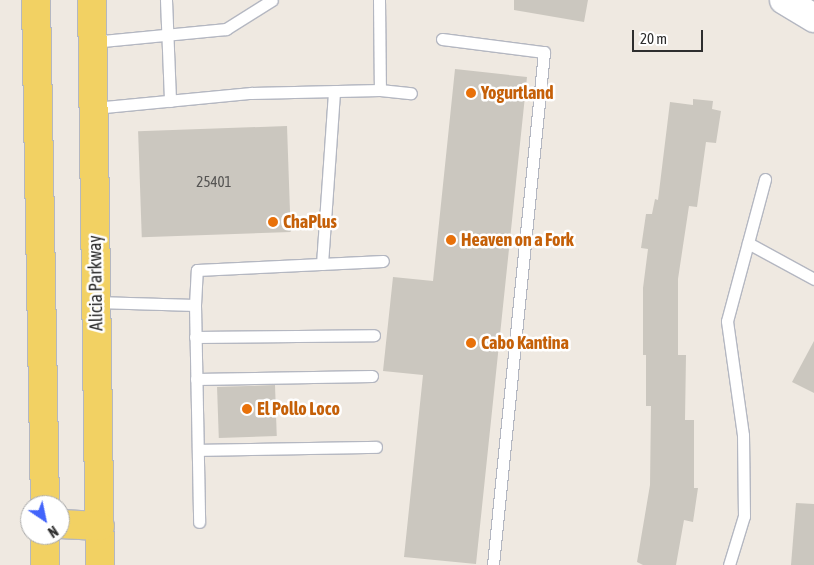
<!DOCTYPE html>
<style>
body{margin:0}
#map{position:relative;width:814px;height:565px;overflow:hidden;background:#efe9e1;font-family:"Asap Condensed",sans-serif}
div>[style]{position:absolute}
.building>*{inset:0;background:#cbc7bf;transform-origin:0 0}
.roads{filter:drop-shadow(1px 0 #b4b7c1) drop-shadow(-1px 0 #b4b7c1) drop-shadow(0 1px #b4b7c1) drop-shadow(0 -1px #b4b7c1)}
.lane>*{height:11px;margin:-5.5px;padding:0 5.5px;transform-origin:5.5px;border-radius:5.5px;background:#fff}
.secondary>*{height:28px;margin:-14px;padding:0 14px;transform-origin:14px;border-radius:14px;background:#fff}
.primary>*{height:28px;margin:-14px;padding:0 14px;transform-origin:14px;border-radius:14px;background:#f2d163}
.dots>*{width:14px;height:14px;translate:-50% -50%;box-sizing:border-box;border:2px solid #fff;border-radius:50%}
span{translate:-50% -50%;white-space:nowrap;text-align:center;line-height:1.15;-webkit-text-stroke:5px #fff;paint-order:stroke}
.number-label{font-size:15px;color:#555452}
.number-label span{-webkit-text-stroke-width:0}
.food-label{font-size:18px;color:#c56008;font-weight:700}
.left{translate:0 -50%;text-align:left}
.street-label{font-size:18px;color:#2e2e2e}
.north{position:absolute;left:20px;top:495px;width:50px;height:50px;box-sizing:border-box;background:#fff;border:1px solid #ababab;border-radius:50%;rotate:146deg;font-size:14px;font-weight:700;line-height:20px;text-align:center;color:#2e2e2e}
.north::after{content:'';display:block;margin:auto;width:18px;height:22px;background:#4264fb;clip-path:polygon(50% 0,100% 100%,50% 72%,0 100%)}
.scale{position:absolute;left:632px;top:30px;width:71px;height:22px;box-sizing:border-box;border:2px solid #2e2e2e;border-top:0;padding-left:6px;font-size:15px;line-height:18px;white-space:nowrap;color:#2e2e2e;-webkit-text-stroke:4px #fff;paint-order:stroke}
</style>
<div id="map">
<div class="building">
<div style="clip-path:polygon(514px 0,588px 0,584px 22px,514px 10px)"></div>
<div style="clip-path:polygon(455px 69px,527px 77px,476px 564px,404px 557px,423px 375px,383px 371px,393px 277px,433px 281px)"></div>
<div style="clip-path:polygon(693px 99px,713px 101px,712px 109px,721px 111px,716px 143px,706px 142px,697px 207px,689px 206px,678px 279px,678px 355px,686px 355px,685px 420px,694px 420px,694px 488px,698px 488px,693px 522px,684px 520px,676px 565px,643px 565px,637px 562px,650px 485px,651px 406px,646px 406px,646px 355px,643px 355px,643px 288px,648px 249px,641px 248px,646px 214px,652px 214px,655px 199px,658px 200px,670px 102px,693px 105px)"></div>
<div style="left:287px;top:126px;width:106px;height:149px;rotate:88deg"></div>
<div style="clip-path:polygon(814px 341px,814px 393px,792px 382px)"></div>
<div style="left:275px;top:385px;width:51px;height:58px;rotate:88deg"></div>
<div style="clip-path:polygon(796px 503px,814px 504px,814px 565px,791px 565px)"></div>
</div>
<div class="roads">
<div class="lane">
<div style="left:166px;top:0;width:101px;rotate:87.7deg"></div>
<div style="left:379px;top:0;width:90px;rotate:89.4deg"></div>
<div style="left:442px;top:39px;width:103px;rotate:7.3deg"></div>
<div style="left:544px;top:52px;width:516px;rotate:95.68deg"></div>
<div style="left:92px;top:42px;width:135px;rotate:-5.5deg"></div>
<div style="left:226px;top:29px;width:54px;rotate:-32.2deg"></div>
<div style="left:94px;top:108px;width:158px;rotate:-5.5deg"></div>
<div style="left:251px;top:93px;width:129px;rotate:-1.3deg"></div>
<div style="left:380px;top:90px;width:31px;rotate:6deg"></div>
<div style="left:748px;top:243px;width:75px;rotate:28.6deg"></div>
<div style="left:322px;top:264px;width:173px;rotate:-86deg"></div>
<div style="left:96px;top:302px;width:99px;rotate:1.7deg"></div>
<div style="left:195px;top:305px;width:35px;rotate:-87deg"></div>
<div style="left:197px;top:270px;width:186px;rotate:-2.8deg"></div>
<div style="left:195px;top:305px;width:217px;rotate:88.9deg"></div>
<div style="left:195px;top:337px;width:179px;rotate:-0.6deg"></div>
<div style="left:196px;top:379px;width:176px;rotate:-1deg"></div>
<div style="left:198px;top:450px;width:178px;rotate:-1deg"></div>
<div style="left:729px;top:565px;width:51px;rotate:-73deg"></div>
<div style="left:744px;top:516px;width:81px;rotate:-90.7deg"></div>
<div style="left:743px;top:435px;width:115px;rotate:-98deg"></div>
<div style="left:727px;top:321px;width:147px;rotate:-75deg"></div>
</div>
<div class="secondary">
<div style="left:784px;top:0;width:35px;rotate:31deg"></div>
</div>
<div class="primary">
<div style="left:36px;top:0;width:505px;rotate:88.98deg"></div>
<div style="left:92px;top:0;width:565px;rotate:89.19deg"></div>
<div style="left:60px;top:524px;width:40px;rotate:2.9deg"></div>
<div style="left:45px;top:565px;width:30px;rotate:-90deg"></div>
</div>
</div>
<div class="dots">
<div style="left:471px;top:93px;background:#e8710a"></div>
<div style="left:273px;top:222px;background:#e8710a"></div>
<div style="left:451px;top:240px;background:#e8710a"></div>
<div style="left:471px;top:343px;background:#e8710a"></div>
<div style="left:247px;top:409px;background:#e8710a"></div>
</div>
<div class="number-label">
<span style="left:214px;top:182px">25401</span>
</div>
<div class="food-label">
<span class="left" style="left:481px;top:93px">Yogurtland</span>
<span class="left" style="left:283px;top:222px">ChaPlus</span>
<span class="left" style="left:461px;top:240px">Heaven on a Fork</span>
<span class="left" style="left:481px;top:343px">Cabo Kantina</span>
<span class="left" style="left:257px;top:409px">El Pollo Loco</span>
</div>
<div class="street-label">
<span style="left:96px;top:283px;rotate:-91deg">Alicia Parkway</span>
</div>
<div class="north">N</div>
<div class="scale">20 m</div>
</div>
